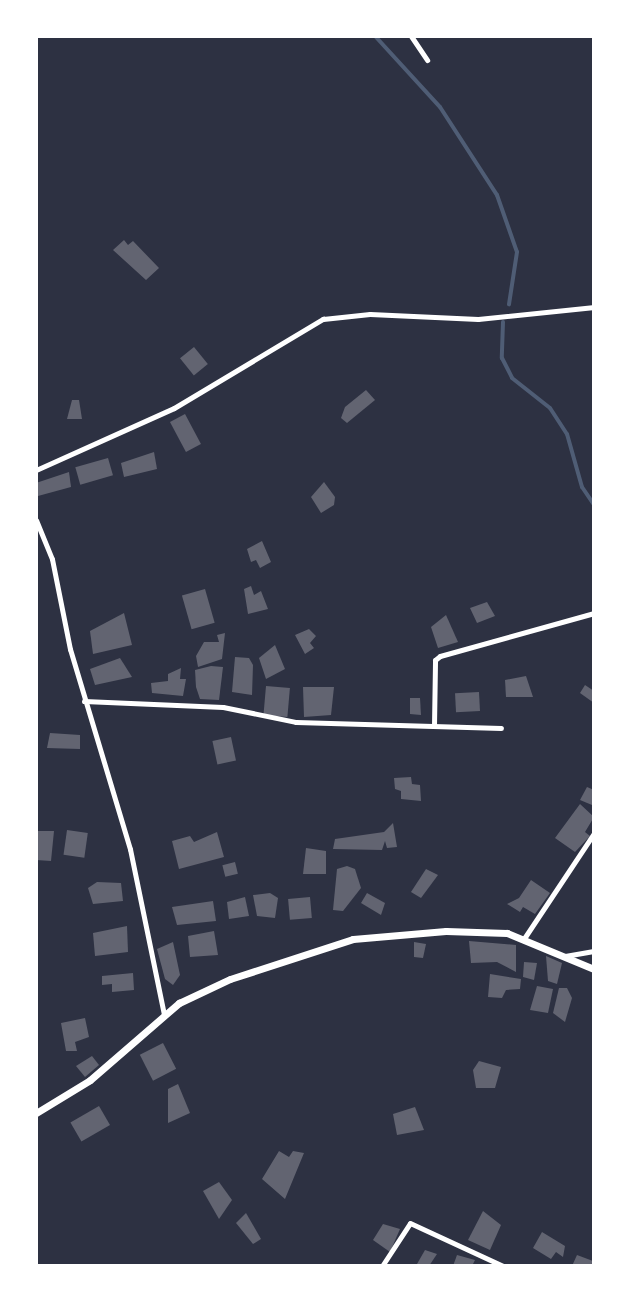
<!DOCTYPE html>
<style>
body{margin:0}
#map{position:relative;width:630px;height:1302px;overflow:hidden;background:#2d3142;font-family:Rubik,sans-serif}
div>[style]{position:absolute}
.stream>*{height:4px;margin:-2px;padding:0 2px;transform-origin:2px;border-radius:2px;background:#4f5d75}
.building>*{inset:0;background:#626471;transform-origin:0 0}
.minor>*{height:5px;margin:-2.5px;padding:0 2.5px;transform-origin:2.5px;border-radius:2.5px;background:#fff}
.secondary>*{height:7px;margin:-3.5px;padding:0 3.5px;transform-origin:3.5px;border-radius:3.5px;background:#fff}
span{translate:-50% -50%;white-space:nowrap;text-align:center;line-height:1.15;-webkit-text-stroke:4.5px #fff;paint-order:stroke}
.frame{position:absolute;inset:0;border:38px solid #fff;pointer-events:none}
</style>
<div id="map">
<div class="stream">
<div style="left:375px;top:36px;width:96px;rotate:47.5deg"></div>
<div style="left:440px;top:107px;width:105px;rotate:57.1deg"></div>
<div style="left:497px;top:195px;width:60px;rotate:70.7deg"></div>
<div style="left:517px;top:252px;width:53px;rotate:98.7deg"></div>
<div style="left:503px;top:322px;width:36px;rotate:92deg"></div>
<div style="left:502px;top:358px;width:22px;rotate:63deg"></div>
<div style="left:512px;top:378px;width:48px;rotate:38.3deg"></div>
<div style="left:550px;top:408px;width:31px;rotate:57deg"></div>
<div style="left:567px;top:434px;width:55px;rotate:74.2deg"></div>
<div style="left:582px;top:487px;width:22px;rotate:56deg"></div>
</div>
<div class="building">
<div style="clip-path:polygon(124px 240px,128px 245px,133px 241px,159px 268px,146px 280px,113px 250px)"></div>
<div style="left:194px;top:347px;width:22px;height:18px;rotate:51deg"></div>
<div style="clip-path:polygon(366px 390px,375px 400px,347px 423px,341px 418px,345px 407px)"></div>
<div style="clip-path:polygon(72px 400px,79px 400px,82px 419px,67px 419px)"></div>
<div style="left:185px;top:414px;width:34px;height:17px;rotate:62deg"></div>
<div style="clip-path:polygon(154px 452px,157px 469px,124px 477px,121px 463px)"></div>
<div style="left:108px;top:458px;width:18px;height:34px;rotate:74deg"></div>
<div style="clip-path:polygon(69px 472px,71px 487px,38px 496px,36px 483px)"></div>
<div style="clip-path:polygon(324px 482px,335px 497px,334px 505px,321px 513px,311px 497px)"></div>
<div style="clip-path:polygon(262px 541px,271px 562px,260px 568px,256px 560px,251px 562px,247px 549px)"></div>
<div style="clip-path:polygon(251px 586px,254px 595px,261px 591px,268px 609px,248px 614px,244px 589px)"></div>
<div style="left:205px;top:589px;width:35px;height:24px;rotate:74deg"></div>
<div style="clip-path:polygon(487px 602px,495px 616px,477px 623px,470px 608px)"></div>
<div style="clip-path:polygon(124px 613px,132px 645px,93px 654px,90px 631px)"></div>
<div style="clip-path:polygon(446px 615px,458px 642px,438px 648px,431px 627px)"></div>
<div style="clip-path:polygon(309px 629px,316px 636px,310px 643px,314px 648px,305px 654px,295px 635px)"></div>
<div style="clip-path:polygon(225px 633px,222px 659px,198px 667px,196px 656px,204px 642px,219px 642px,217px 635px)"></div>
<div style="clip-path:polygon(275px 645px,285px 669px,266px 679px,259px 658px)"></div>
<div style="clip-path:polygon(235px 657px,249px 658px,253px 665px,252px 695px,232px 692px)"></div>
<div style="clip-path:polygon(120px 658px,132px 677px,95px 685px,90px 669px)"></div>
<div style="clip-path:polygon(211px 666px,223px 667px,219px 700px,200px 699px,196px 687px,195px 670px)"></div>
<div style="clip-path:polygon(181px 668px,180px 679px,186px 679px,183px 696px,152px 693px,151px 683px,168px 681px,168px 674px)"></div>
<div style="clip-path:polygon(526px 676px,533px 697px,506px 697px,505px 680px)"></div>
<div style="clip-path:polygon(585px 685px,594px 691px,594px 703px,580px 693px)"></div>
<div style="left:266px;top:686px;width:24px;height:29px;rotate:5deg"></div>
<div style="clip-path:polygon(303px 687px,334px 687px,331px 715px,304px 717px)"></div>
<div style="left:479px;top:692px;width:19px;height:24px;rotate:87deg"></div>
<div style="clip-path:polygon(410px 698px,420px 698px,421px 715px,410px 714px)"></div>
<div style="clip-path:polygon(50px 733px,80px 735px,80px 749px,47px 748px)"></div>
<div style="left:231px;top:737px;width:24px;height:19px;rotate:78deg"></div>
<div style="clip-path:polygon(411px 777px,412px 784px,420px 785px,421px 801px,401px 799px,401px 791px,395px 789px,394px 778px)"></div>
<div style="clip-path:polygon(587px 787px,594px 790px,592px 805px,580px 800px)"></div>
<div style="clip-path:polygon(580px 804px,594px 817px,585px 832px,590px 836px,575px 852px,555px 838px)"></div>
<div style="clip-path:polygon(393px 823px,397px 847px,387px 848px,385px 841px,382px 850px,333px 849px,335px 839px,384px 832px)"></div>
<div style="left:67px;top:830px;width:21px;height:25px;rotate:8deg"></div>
<div style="clip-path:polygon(36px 831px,54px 831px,51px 861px,36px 860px)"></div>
<div style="clip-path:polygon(217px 832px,224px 857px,179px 869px,172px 841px,190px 836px,194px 842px)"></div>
<div style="clip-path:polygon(306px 848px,326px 851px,326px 874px,303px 874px)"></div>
<div style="left:235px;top:862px;width:12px;height:13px;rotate:76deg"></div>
<div style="clip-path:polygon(347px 866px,355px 869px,361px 888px,343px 911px,333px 910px,337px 869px)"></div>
<div style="clip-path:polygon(426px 869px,438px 875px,421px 898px,411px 892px)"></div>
<div style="clip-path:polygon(531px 880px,550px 893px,535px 914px,523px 907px,520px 912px,507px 904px,519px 898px)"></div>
<div style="clip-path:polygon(97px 882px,121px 883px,123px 901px,93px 904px,88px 888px)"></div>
<div style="clip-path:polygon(270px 893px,278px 898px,275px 918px,257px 916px,253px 895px)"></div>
<div style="clip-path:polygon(367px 893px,385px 903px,381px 915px,361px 903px)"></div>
<div style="clip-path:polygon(245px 897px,249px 916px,229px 919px,227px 902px)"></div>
<div style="left:310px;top:897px;width:21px;height:22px;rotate:85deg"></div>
<div style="clip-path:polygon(213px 901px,216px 921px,177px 925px,172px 907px)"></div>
<div style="clip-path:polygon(127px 926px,128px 952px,95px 956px,93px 933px)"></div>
<div style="clip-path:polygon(214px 931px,218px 955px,190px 957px,188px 936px)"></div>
<div style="clip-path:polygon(469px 941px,516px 945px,516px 972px,497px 962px,471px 963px)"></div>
<div style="clip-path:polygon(173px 942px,180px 975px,173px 985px,165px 979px,157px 949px)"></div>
<div style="clip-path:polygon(414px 942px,426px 944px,423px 958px,414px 957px)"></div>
<div style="clip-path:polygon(546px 956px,562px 963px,557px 984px,548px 981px)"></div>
<div style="clip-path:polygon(524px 962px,537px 963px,534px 980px,523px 977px)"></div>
<div style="clip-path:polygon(133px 973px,134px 990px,112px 992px,112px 984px,102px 985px,102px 976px)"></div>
<div style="clip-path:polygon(490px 974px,521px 979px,520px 989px,506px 990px,502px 998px,488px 997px)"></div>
<div style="clip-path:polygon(537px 986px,553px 989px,548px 1013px,530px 1010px)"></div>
<div style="clip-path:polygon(559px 988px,567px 988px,572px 998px,565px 1022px,553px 1013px)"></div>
<div style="clip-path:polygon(85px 1018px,89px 1037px,75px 1042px,77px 1051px,66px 1051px,61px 1023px)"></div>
<div style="left:163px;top:1043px;width:29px;height:26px;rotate:63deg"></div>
<div style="clip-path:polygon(92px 1056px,99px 1065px,85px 1077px,76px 1066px)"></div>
<div style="clip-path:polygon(479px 1061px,501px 1067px,495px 1088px,476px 1088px,473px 1070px)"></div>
<div style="clip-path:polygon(178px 1084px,190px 1113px,168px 1123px,168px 1089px)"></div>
<div style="left:99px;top:1106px;width:22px;height:33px;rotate:60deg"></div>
<div style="clip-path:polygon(415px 1107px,424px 1130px,397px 1135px,393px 1114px)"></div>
<div style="clip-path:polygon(279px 1151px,289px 1157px,293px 1151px,304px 1153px,285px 1199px,262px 1179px)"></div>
<div style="clip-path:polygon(219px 1182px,232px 1200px,219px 1219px,203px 1191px)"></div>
<div style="clip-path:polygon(483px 1211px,501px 1225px,490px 1250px,468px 1240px)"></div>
<div style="clip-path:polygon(246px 1213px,261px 1239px,253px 1244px,236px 1223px)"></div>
<div style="clip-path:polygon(383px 1224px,400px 1229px,390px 1252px,373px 1240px)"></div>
<div style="clip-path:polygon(542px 1232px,565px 1246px,563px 1257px,556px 1252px,551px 1259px,533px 1248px)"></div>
<div style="clip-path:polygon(425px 1250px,437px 1254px,429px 1266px,417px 1264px)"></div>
<div style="clip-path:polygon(457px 1255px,475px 1260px,472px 1266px,453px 1266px)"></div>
<div style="clip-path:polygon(577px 1255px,593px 1261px,591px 1266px,572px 1266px)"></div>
</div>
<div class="minor">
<div style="left:411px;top:36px;width:29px;rotate:56deg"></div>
<div style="left:36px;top:470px;width:151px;rotate:-24.2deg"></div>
<div style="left:174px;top:408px;width:174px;rotate:-30.9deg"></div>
<div style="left:323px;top:319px;width:47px;rotate:-6.1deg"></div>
<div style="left:370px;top:314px;width:108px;rotate:2.7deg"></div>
<div style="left:478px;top:319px;width:117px;rotate:-5.9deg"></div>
<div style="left:36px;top:520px;width:42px;rotate:67.7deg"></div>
<div style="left:52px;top:559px;width:92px;rotate:78.7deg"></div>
<div style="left:70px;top:649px;width:209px;rotate:73.3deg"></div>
<div style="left:130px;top:849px;width:169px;rotate:78.4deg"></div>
<div style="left:84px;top:701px;width:139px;rotate:2.5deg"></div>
<div style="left:223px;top:707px;width:75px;rotate:11.6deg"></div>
<div style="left:296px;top:722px;width:205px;rotate:1.7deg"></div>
<div style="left:434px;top:726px;width:66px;rotate:-89.1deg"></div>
<div style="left:435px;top:660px;width:6px;rotate:-39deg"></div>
<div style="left:440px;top:656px;width:160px;rotate:-15.6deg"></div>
<div style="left:523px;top:940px;width:128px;rotate:-56.4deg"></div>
<div style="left:565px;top:956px;width:29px;rotate:-10deg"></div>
<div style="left:382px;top:1266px;width:51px;rotate:-56.9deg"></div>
<div style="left:410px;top:1223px;width:102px;rotate:24.8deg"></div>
</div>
<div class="secondary">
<div style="left:36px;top:1113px;width:63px;rotate:-31.4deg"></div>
<div style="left:90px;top:1080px;width:118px;rotate:-40.9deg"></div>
<div style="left:179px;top:1003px;width:56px;rotate:-25.2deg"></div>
<div style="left:230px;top:979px;width:129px;rotate:-18deg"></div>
<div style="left:353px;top:939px;width:93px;rotate:-4.9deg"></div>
<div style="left:446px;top:931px;width:61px;rotate:1.9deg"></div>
<div style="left:507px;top:933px;width:94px;rotate:22.5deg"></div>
</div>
<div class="frame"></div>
</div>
